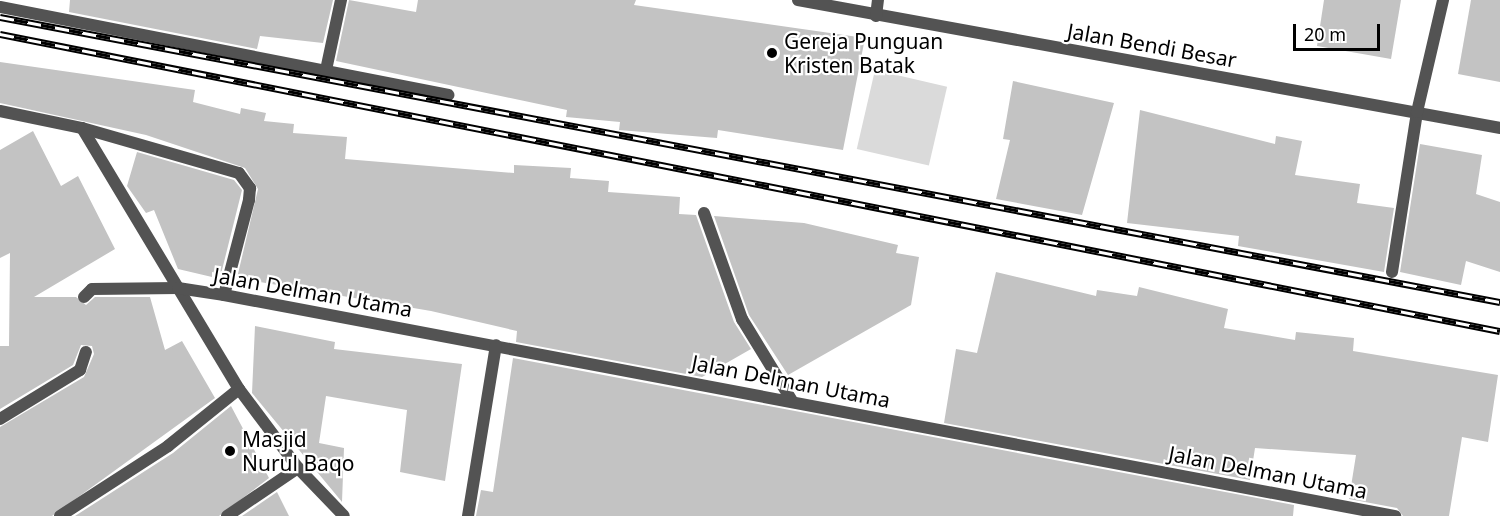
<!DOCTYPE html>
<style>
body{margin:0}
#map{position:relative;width:1500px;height:516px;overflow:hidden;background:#fff;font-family:"Noto Sans",sans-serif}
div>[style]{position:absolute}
.green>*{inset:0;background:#dadada;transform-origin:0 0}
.building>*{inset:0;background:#c3c3c3}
.minor>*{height:12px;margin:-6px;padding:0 6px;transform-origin:6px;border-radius:6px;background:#535353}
.rail>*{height:7px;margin-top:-3.5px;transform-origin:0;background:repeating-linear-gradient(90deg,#fff 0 14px,#000 0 28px);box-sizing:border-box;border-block:2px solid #000}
.dots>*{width:16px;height:16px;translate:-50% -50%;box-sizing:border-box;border:3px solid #fff;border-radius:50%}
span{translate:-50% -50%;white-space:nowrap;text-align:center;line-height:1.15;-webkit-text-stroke:4.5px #fff;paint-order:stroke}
.poi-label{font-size:21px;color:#000}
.left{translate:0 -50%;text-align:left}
.street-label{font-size:21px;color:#000}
.scale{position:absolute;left:1293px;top:24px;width:87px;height:27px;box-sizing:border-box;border:3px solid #000;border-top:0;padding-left:8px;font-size:18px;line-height:21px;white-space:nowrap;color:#000;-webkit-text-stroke:4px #fff;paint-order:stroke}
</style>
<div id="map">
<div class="green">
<div style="left:875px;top:70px;width:74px;height:81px;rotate:13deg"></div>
</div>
<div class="building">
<div style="clip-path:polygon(70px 0,333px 0,323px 43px,260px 36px,257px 49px,69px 12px)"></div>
<div style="clip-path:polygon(349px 0,416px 12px,418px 0,636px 0,634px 5px,865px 38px,843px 150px,718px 130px,717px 138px,619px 130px,620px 122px,566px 117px,567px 110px,336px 61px)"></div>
<div style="clip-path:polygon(1324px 0,1401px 0,1391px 59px,1317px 46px)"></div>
<div style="clip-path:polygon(1471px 0,1500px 0,1500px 82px,1458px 74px)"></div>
<div style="clip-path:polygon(0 62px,195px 90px,193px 102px,240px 114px,241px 108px,266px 113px,264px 121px,294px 124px,293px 133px,347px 137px,345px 159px,514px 173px,514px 165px,571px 168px,570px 178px,609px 181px,608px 192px,680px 197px,679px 214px,696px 215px,734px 322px,751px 349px,702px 377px,516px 342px,517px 331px,431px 311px,237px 278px,258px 189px,245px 168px,146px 135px,0 103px)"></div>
<div style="clip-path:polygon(1013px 81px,1114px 103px,1082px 215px,996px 199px,1010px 140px,1003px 139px)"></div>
<div style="clip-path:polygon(1140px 110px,1275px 144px,1276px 136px,1302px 141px,1295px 175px,1360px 184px,1357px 203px,1394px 208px,1384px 272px,1238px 246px,1239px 236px,1127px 223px)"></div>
<div style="clip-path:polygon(33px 131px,61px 186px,78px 176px,115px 249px,34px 297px,76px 297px,86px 305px,95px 297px,150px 297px,165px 350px,182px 341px,215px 398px,52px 516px,0 516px,0 427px,84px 377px,94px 354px,92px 346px,81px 345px,73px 365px,0 409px,0 346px,9px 346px,10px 253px,0 258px,0 150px)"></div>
<div style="clip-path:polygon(1420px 144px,1482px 155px,1476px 194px,1500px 202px,1500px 272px,1466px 261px,1461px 285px,1400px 272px)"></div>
<div style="clip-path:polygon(137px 152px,234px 180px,242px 190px,221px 274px,212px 272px,212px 277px,178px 269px,154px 210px,146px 213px,127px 186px)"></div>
<div style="clip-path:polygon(714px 216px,804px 223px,898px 245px,896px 253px,919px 257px,911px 305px,788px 375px,749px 315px)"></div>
<div style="clip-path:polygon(996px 272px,1096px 296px,1097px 290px,1137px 296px,1139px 287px,1228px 309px,1224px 328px,1295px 340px,1296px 332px,1354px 338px,1353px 351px,1498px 375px,1488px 442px,1462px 437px,1449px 516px,1403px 516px,1397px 508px,1349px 499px,1356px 455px,1255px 448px,1250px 480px,944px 423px,956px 349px,977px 353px)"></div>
<div style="clip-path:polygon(255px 326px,335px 342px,334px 349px,462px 364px,445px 481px,400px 472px,407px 410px,326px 396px,319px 443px,344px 448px,342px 502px,252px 393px)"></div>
<div style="clip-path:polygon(513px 358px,1294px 505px,1293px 516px,476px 516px,481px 490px,493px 492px)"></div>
<div style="clip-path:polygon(231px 406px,269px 478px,219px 516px,75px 516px,173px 453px)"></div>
<div style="clip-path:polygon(277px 492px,289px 516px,242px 516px)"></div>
</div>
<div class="minor">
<div style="left:798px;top:0;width:714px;rotate:10.33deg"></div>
<div style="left:0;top:7px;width:457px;rotate:11.1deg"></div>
<div style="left:876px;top:16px;width:16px;rotate:-83deg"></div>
<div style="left:326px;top:70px;width:72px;rotate:-77.9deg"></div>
<div style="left:0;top:111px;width:84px;rotate:11.7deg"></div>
<div style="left:82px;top:128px;width:163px;rotate:16deg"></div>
<div style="left:239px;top:173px;width:19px;rotate:54deg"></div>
<div style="left:250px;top:188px;width:12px;rotate:95deg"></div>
<div style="left:249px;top:200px;width:98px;rotate:104.7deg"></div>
<div style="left:82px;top:128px;width:305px;rotate:59deg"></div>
<div style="left:239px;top:389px;width:99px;rotate:53.2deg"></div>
<div style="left:298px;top:468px;width:66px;rotate:46.2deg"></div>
<div style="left:704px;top:213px;width:113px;rotate:70.3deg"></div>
<div style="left:742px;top:319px;width:96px;rotate:58.6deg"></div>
<div style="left:1392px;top:272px;width:162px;rotate:-81.1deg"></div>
<div style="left:1417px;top:112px;width:115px;rotate:-76.9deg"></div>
<div style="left:84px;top:297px;width:11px;rotate:-45deg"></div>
<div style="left:92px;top:289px;width:86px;rotate:-0.7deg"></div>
<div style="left:178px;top:288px;width:47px;rotate:8.7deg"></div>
<div style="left:224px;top:295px;width:1192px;rotate:10.69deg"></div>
<div style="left:0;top:419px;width:94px;rotate:-31.5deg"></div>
<div style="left:80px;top:370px;width:19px;rotate:-72deg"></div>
<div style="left:60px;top:516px;width:129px;rotate:-32.9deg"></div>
<div style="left:168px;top:446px;width:91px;rotate:-38.8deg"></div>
<div style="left:227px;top:516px;width:86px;rotate:-34.1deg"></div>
<div style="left:468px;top:516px;width:173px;rotate:-80.7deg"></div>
</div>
<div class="rail">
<div style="left:0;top:17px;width:1527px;rotate:10.76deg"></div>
<div style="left:0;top:34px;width:1529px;rotate:11.2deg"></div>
</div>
<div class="dots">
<div style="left:772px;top:53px;background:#000"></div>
<div style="left:230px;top:451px;background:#000"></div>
</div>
<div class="poi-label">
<span class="left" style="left:784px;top:53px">Gereja Punguan<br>Kristen Batak</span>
<span class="left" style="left:242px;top:451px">Masjid<br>Nurul Baqo</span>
</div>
<div class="street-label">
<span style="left:1152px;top:45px;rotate:10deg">Jalan Bendi Besar</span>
<span style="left:313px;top:292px;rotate:10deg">Jalan Delman Utama</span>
<span style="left:791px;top:381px;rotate:11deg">Jalan Delman Utama</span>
<span style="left:1268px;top:472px;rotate:11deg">Jalan Delman Utama</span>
</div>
<div class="scale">20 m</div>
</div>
